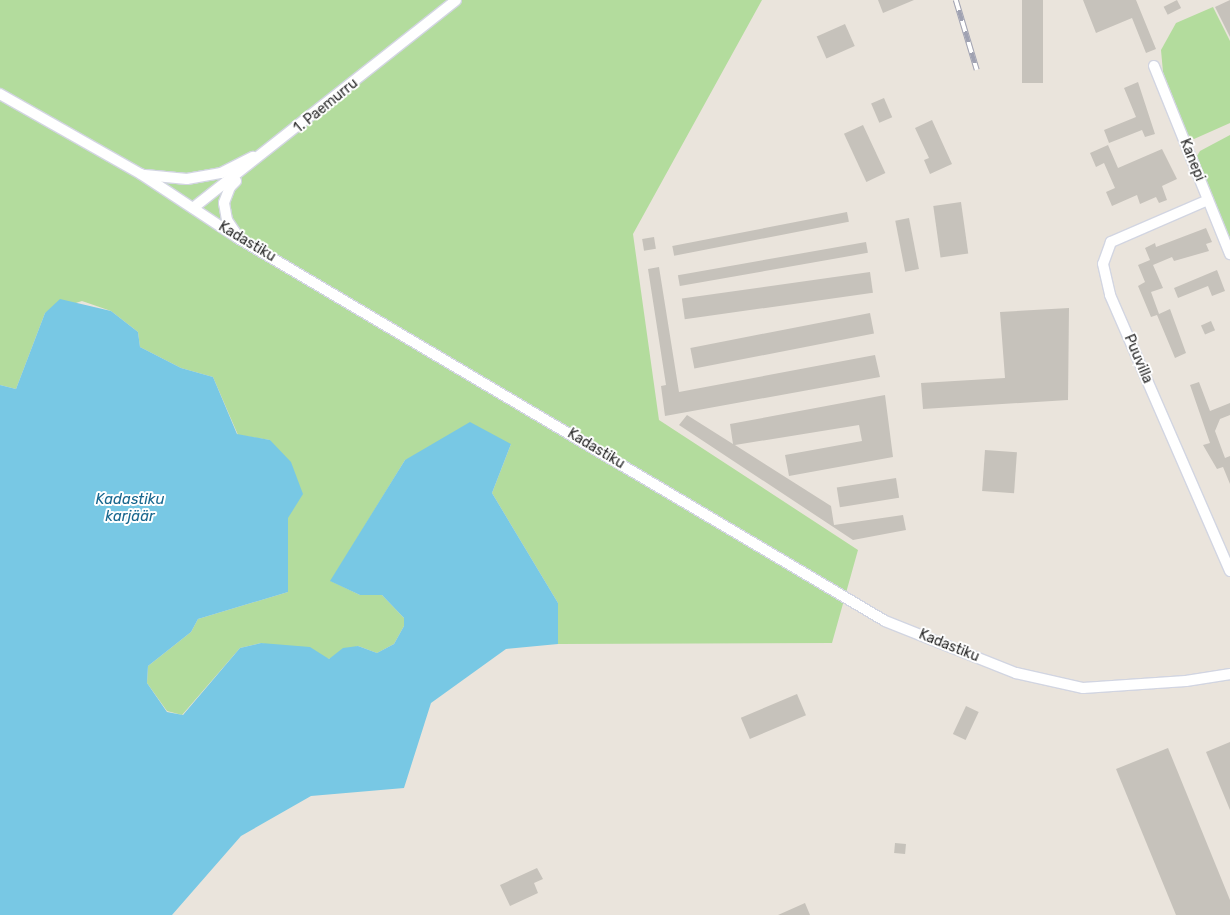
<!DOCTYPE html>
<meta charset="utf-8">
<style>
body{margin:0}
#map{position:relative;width:1230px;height:915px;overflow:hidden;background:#eae4dc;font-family:Rubik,sans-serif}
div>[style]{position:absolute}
.green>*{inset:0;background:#b3dc9d}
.water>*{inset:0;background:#78c8e4}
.building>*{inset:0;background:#c6c2bb;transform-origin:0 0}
.roads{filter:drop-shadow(1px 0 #d2d5e1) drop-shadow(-1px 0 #d2d5e1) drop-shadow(0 1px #d2d5e1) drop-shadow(0 -1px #d2d5e1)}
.minor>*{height:10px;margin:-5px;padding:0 5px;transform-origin:5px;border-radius:5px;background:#fff}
.rail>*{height:5.5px;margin-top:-2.75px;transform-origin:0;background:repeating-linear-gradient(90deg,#fff 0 11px,#a0a2b2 0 22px);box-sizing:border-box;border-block:1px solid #a0a2b2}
span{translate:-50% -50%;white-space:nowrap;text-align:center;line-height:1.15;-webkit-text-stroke:4px #fff;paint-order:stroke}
.street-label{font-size:14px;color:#292929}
.water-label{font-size:15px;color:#18678e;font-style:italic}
</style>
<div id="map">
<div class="green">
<div style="clip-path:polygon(0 0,762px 0,633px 234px,659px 420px,858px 550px,832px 643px,558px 644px,558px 603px,492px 493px,511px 444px,405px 460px,331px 581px,360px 595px,382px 595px,404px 618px,404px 626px,394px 644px,377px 653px,358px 646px,329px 659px,261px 643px,240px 648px,182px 715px,167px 711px,147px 683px,148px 666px,191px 632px,198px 619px,288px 592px,288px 518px,270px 440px,238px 435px,213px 377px,181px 368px,140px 347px,138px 332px,111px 311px,82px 301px,45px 313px,16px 389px,0 385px)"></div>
<div style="clip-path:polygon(1213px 7px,1230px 41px,1230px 123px,1194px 139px,1187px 134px,1163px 72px,1161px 50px,1176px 23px)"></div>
<div style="clip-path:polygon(1230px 135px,1230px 241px,1197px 156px,1200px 151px)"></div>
</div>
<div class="water">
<div style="clip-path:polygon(60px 299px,111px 311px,138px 332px,140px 347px,181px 368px,213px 377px,237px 434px,270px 440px,291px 462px,303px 494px,288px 518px,288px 592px,198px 619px,191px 632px,148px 666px,147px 683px,167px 712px,183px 715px,240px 648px,261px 643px,310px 647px,329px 659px,343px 648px,358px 646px,377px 653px,394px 644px,404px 626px,404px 618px,382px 595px,360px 595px,330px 581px,405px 460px,470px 422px,511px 444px,492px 493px,558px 603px,558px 644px,506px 649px,431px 703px,404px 788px,311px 796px,241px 836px,172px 915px,0 915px,0 385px,16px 389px,45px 313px)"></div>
</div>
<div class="building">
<div style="clip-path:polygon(878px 0,914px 0,883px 13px)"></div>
<div style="left:1022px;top:0;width:21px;height:83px"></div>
<div style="clip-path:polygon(1083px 0,1136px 0,1156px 49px,1146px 53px,1132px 18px,1096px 33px)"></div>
<div style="left:1177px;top:0;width:9px;height:15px;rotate:63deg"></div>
<div style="clip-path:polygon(1230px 0,1230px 37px,1215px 7px)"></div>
<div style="left:845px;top:24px;width:24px;height:31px;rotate:66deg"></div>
<div style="clip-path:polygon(1138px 82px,1155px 134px,1145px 137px,1142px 130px,1109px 143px,1104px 130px,1136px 117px,1124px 88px)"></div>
<div style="left:884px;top:98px;width:21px;height:14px;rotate:67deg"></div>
<div style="clip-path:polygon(932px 120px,952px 164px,930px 174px,924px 160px,929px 158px,915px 128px)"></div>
<div style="left:863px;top:125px;width:53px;height:21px;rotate:65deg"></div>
<div style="clip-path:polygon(1108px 145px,1118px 168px,1162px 149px,1177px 179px,1162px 186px,1167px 200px,1159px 203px,1156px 197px,1140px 204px,1137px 195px,1112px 206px,1106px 192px,1115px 188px,1104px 163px,1096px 167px,1090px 153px)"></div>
<div style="left:961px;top:202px;width:52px;height:28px;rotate:82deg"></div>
<div style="left:847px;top:212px;width:10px;height:178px;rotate:79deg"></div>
<div style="left:909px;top:218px;width:52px;height:14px;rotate:79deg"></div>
<div style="clip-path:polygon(1206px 228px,1212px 242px,1206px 244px,1209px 251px,1174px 261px,1172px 257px,1153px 265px,1163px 288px,1151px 292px,1159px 314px,1170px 309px,1186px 353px,1175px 358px,1157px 315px,1151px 317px,1138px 286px,1145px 282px,1138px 265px,1150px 260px,1145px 248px,1155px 243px,1156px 247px)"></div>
<div style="left:654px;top:237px;width:12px;height:12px;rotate:81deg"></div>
<div style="left:866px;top:242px;width:11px;height:191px;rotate:80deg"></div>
<div style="clip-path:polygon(659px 267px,679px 392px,875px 355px,880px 377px,665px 416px,661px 386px,666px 385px,648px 269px)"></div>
<div style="clip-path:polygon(1217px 270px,1225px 291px,1212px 296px,1208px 286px,1178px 298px,1174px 288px)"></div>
<div style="left:870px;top:272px;width:21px;height:190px;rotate:82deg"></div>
<div style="clip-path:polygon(1069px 308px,1068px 400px,923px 409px,921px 383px,1005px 378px,1000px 312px)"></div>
<div style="left:870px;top:313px;width:21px;height:183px;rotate:79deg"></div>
<div style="left:1211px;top:321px;width:10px;height:11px;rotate:66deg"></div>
<div style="clip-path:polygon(1199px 382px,1210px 411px,1230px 403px,1230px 415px,1220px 419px,1215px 431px,1225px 458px,1230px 456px,1230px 484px,1223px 467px,1217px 469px,1203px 445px,1210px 443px,1190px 385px)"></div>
<div style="clip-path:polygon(885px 395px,893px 457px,789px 476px,785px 455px,862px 441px,859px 425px,735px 445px,831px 506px,834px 525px,903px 515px,906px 530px,853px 540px,679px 425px,687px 415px,733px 444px,730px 424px)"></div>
<div style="left:985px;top:450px;width:32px;height:41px;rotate:4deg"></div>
<div style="left:896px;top:478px;width:20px;height:60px;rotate:81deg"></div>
<div style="left:797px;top:694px;width:23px;height:61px;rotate:67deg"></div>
<div style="left:966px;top:706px;width:14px;height:31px;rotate:25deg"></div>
<div style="clip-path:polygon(1230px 742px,1230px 810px,1206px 752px)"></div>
<div style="clip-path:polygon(1168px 748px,1230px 900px,1230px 915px,1176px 915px,1116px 769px)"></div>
<div style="left:895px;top:843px;width:11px;height:10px;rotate:5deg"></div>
<div style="clip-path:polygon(537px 868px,543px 879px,534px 883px,538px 893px,510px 906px,500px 885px)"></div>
<div style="clip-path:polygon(805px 903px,810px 915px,778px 915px)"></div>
</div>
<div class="roads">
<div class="minor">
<div style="left:1154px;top:66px;width:203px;rotate:68deg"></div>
<div style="left:0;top:94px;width:162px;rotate:29.6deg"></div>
<div style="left:141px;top:174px;width:116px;rotate:33.4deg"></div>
<div style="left:238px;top:238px;width:752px;rotate:30.62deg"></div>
<div style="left:885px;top:621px;width:141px;rotate:21.7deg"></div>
<div style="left:1016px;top:673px;width:69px;rotate:12.6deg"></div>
<div style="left:1083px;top:688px;width:103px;rotate:-3.9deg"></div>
<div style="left:1186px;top:681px;width:45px;rotate:-9deg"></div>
<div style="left:145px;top:175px;width:42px;rotate:5.4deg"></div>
<div style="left:187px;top:179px;width:35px;rotate:-10deg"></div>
<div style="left:221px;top:173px;width:36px;rotate:-27deg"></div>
<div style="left:236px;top:181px;width:8px;rotate:135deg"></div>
<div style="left:230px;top:187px;width:17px;rotate:111deg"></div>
<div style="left:224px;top:203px;width:17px;rotate:80deg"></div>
<div style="left:227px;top:220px;width:18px;rotate:56deg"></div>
<div style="left:1208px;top:200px;width:106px;rotate:156.6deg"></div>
<div style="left:1111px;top:242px;width:23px;rotate:110deg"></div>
<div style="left:1103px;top:264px;width:32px;rotate:77deg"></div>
<div style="left:1110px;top:295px;width:301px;rotate:66.5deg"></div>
<div style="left:193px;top:208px;width:335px;rotate:-38.3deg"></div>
</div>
</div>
<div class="rail">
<div style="left:956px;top:0;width:73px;rotate:73.3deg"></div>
</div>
<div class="street-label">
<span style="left:326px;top:106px;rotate:-39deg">1. Paemurru</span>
<span style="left:1192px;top:160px;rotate:68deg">Kanepi</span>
<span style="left:247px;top:242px;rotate:31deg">Kadastiku</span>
<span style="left:1138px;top:359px;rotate:67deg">Puuvilla</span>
<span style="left:596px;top:449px;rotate:31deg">Kadastiku</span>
<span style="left:949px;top:646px;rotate:22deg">Kadastiku</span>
</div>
<div class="water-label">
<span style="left:130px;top:508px">Kadastiku<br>karjäär</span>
</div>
</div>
